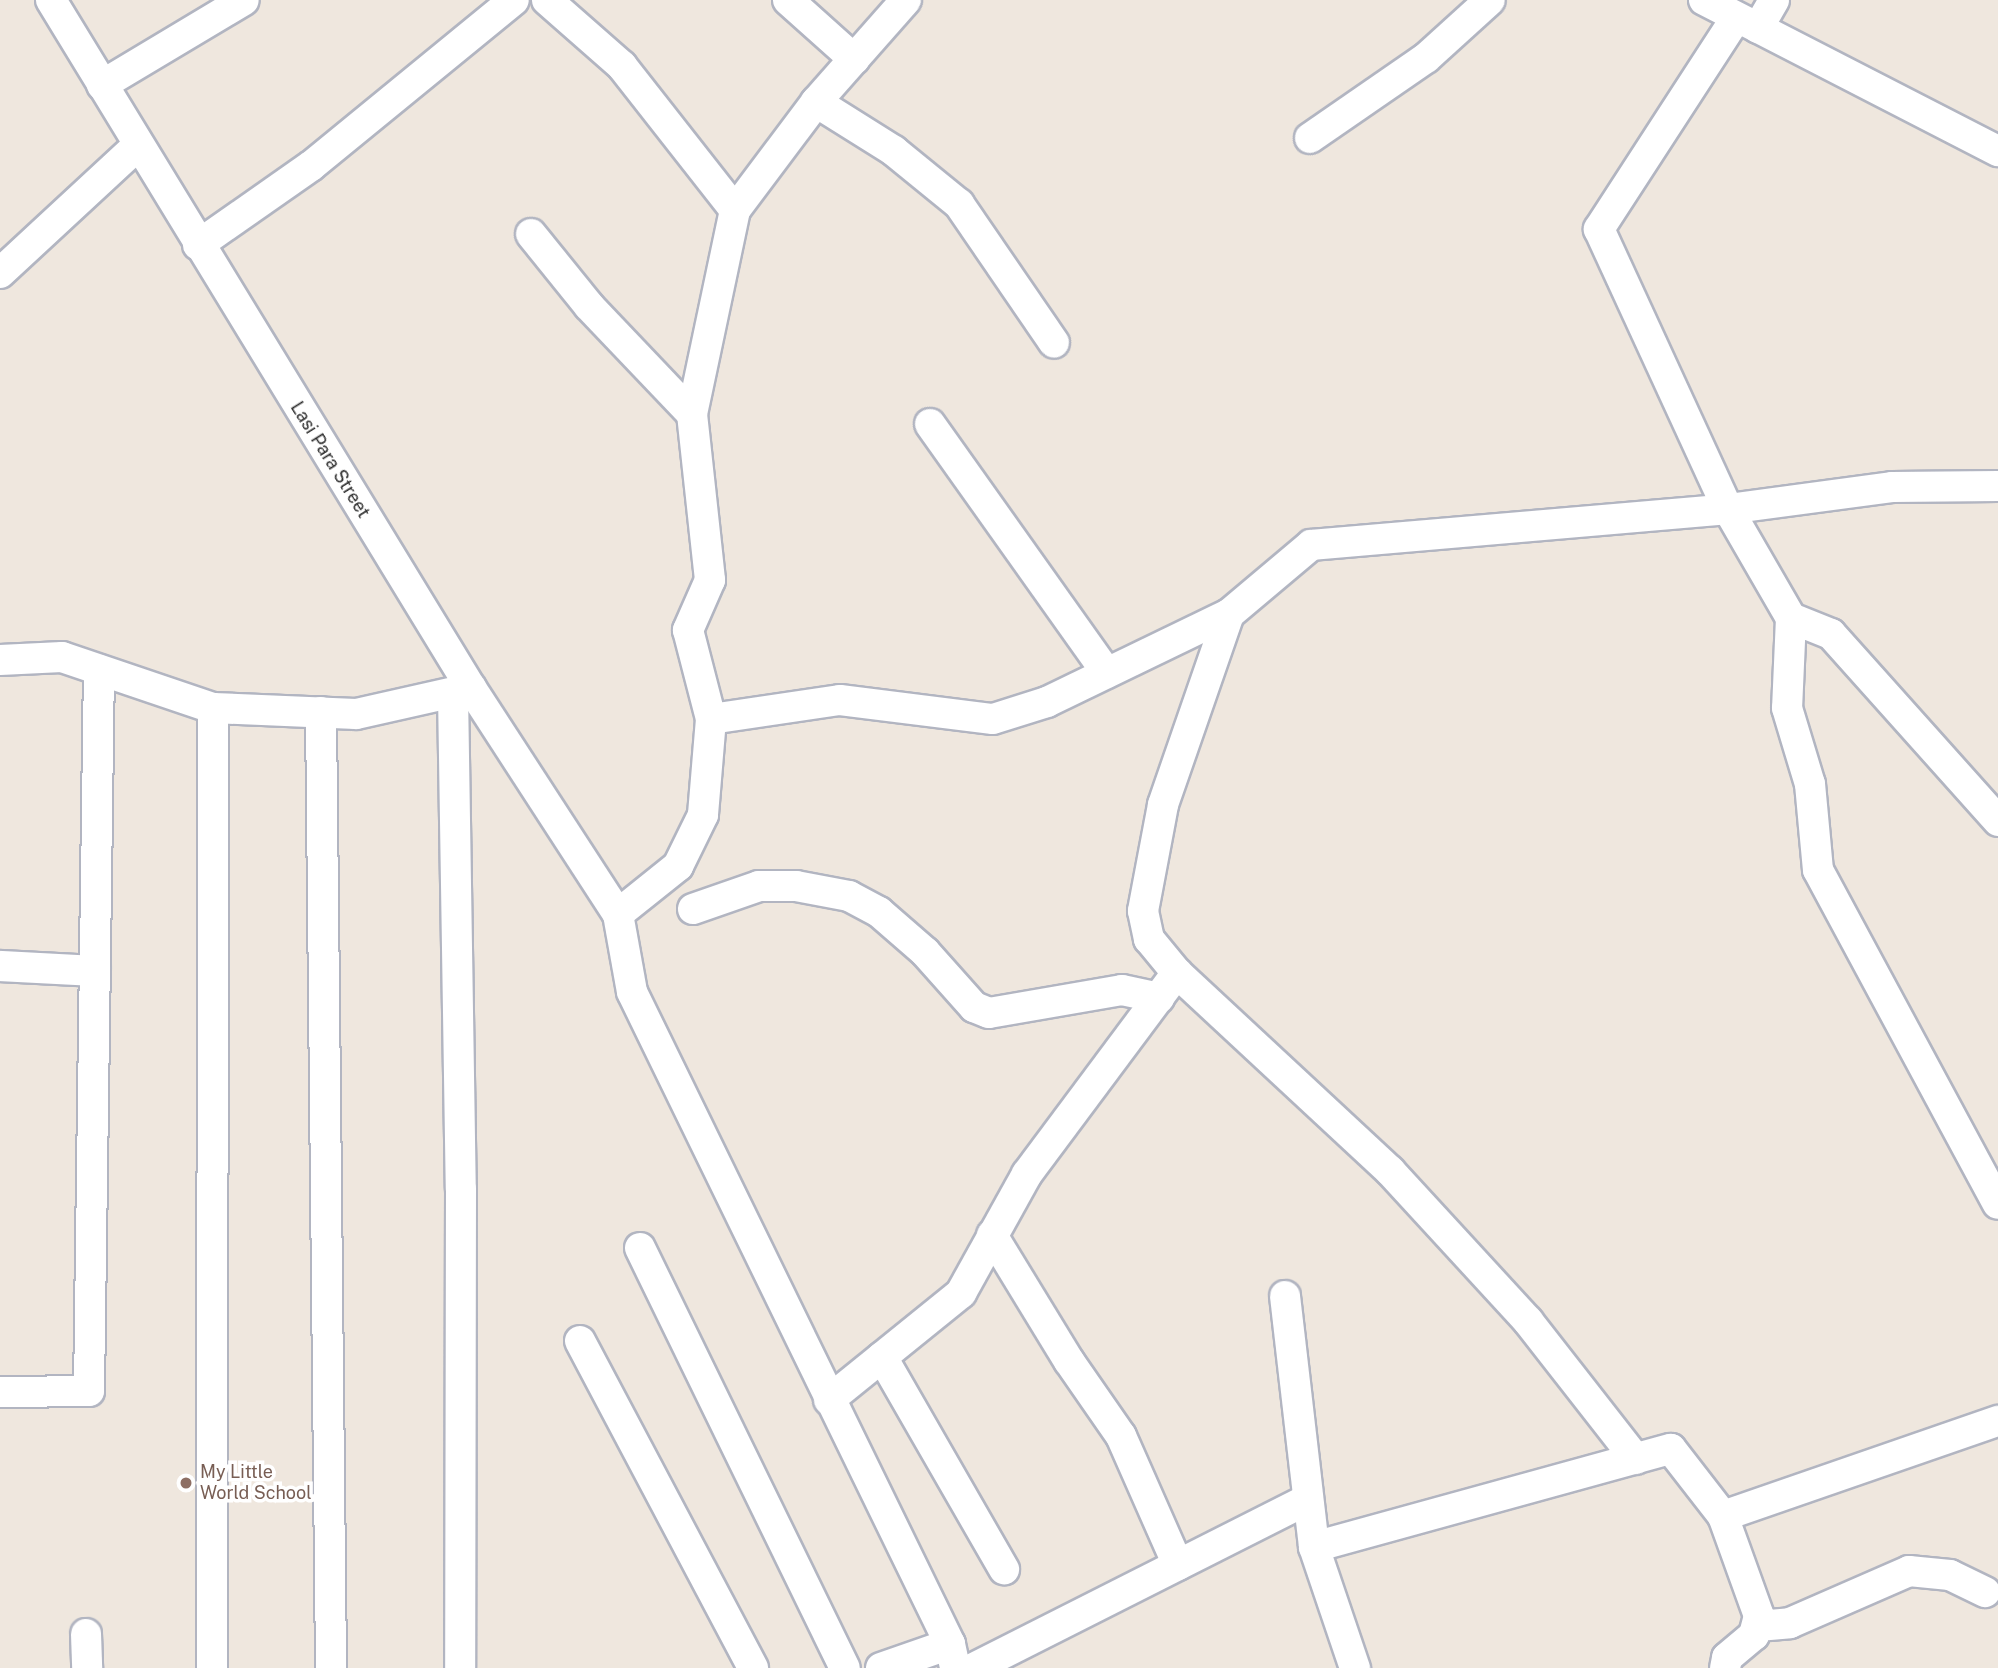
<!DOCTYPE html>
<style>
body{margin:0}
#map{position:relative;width:1998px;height:1668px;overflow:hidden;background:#efe7de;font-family:"Public Sans",sans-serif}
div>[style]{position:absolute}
.roads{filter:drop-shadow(2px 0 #b2b5c1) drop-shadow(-2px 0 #b2b5c1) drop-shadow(0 2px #b2b5c1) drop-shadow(0 -2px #b2b5c1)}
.street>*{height:30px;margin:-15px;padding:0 15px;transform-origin:15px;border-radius:15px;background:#fff}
.dots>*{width:19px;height:19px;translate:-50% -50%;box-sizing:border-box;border:4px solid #fff;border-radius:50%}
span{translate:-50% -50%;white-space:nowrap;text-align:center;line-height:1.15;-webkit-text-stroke:7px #fff;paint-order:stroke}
.street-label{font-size:18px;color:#2c2c2c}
.education-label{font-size:18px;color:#785e54}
.left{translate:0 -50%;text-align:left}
</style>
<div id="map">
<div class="roads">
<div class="street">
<div style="left:51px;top:0;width:806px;rotate:58.6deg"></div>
<div style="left:471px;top:688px;width:270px;rotate:57deg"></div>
<div style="left:618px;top:914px;width:79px;rotate:79.8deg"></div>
<div style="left:632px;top:992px;width:725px;rotate:64deg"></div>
<div style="left:950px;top:1644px;width:25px;rotate:78deg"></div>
<div style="left:547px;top:0;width:100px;rotate:41.3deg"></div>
<div style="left:622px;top:66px;width:183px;rotate:51.9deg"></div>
<div style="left:788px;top:0;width:89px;rotate:41.8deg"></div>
<div style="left:1704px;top:0;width:331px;rotate:27.2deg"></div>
<div style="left:1736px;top:18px;width:252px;rotate:123deg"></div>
<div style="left:1599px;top:229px;width:308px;rotate:65.3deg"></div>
<div style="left:1728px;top:509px;width:126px;rotate:60deg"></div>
<div style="left:1791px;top:618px;width:90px;rotate:92.5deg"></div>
<div style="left:1787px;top:708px;width:79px;rotate:73.2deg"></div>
<div style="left:1810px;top:784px;width:86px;rotate:84.7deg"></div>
<div style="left:1818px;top:870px;width:379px;rotate:61.7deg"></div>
<div style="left:1758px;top:28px;width:32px;rotate:-60deg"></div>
<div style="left:102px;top:85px;width:165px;rotate:-30.9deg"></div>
<div style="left:816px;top:102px;width:92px;rotate:32.1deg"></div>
<div style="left:894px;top:151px;width:84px;rotate:39.2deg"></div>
<div style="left:959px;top:204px;width:168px;rotate:55.6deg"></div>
<div style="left:1310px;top:138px;width:141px;rotate:-34.6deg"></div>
<div style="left:1426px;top:58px;width:86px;rotate:-42.2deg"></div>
<div style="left:531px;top:234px;width:92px;rotate:51.1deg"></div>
<div style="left:589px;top:306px;width:149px;rotate:46.4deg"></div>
<div style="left:692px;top:414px;width:167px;rotate:83.8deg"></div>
<div style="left:710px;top:580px;width:55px;rotate:113.7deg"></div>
<div style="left:688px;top:630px;width:92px;rotate:75.5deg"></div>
<div style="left:711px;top:719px;width:96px;rotate:94.8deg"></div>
<div style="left:703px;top:815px;width:57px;rotate:116.1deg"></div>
<div style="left:678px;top:866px;width:77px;rotate:141.3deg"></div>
<div style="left:198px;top:245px;width:138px;rotate:-35deg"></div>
<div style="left:311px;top:166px;width:262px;rotate:-39.3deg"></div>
<div style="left:0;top:273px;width:188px;rotate:-42.8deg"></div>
<div style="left:692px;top:414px;width:208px;rotate:-78.1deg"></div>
<div style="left:735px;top:210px;width:135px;rotate:-53.1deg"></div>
<div style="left:816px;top:102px;width:136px;rotate:-48.6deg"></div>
<div style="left:930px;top:424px;width:305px;rotate:54.6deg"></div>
<div style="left:1229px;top:614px;width:202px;rotate:109.1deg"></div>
<div style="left:1163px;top:805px;width:108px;rotate:100.7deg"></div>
<div style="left:1143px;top:911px;width:29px;rotate:78deg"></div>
<div style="left:1149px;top:939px;width:44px;rotate:50.5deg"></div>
<div style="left:1177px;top:973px;width:291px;rotate:42.9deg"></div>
<div style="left:1390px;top:1171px;width:204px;rotate:47.4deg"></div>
<div style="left:1528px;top:1321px;width:175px;rotate:52deg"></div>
<div style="left:1791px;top:618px;width:43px;rotate:21.8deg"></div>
<div style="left:1831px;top:634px;width:251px;rotate:48.2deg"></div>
<div style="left:0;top:660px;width:62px;rotate:-2.8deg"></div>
<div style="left:62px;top:657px;width:159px;rotate:18.7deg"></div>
<div style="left:213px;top:708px;width:143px;rotate:2.4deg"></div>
<div style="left:356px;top:714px;width:118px;rotate:-12.7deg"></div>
<div style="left:453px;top:693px;width:496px;rotate:89.1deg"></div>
<div style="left:461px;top:1189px;width:479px;rotate:90.1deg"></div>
<div style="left:321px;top:712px;width:956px;rotate:89.4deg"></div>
<div style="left:711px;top:719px;width:130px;rotate:-8.4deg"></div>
<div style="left:840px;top:700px;width:154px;rotate:7.1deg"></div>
<div style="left:993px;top:719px;width:57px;rotate:-17.5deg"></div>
<div style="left:1047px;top:702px;width:202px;rotate:-25.8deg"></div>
<div style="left:1229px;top:614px;width:107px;rotate:-40.1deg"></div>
<div style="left:1311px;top:545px;width:419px;rotate:-4.9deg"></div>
<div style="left:1728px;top:509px;width:165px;rotate:-7.6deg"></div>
<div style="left:1892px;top:487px;width:106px;rotate:-0.5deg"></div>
<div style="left:693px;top:909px;width:70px;rotate:-19.2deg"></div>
<div style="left:759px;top:886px;width:37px"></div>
<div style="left:796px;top:886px;width:54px;rotate:10.7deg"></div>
<div style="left:849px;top:896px;width:34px;rotate:28deg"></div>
<div style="left:879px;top:912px;width:61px;rotate:41deg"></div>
<div style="left:925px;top:952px;width:74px;rotate:48.3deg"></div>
<div style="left:974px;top:1007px;width:16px;rotate:22deg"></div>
<div style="left:989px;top:1013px;width:135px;rotate:-9.8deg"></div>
<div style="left:1122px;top:990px;width:38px;rotate:12deg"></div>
<div style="left:0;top:966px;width:95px;rotate:3deg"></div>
<div style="left:992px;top:1235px;width:148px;rotate:58.6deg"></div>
<div style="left:1069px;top:1361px;width:91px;rotate:55.3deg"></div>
<div style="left:1121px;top:1436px;width:141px;rotate:66.2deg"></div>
<div style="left:640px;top:1248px;width:467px;rotate:64deg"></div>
<div style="left:1285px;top:1296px;width:253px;rotate:83.4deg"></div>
<div style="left:1314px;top:1547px;width:128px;rotate:71.3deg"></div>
<div style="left:580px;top:1341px;width:370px;rotate:62.1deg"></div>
<div style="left:882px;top:1357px;width:245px;rotate:60.1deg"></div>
<div style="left:0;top:1392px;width:89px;rotate:-0.6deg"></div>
<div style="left:89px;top:1391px;width:721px;rotate:-89.21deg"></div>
<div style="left:829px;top:1400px;width:170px;rotate:-39deg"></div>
<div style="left:961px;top:1293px;width:136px;rotate:-61deg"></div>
<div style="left:1027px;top:1174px;width:251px;rotate:-53.3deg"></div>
<div style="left:1723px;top:1516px;width:106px;rotate:70.2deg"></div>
<div style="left:1759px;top:1616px;width:20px;rotate:105deg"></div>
<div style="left:1754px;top:1635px;width:35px;rotate:140deg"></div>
<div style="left:1727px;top:1658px;width:10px;rotate:101deg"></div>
<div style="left:1314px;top:1547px;width:370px;rotate:-15.4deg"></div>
<div style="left:1671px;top:1449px;width:85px;rotate:52.2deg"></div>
<div style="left:1723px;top:1516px;width:291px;rotate:-19.1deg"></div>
<div style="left:1758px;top:1626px;width:32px;rotate:-5deg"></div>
<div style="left:1790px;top:1623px;width:130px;rotate:-23.6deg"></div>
<div style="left:1909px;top:1571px;width:41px;rotate:5.6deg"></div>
<div style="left:1950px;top:1575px;width:39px;rotate:26deg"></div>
<div style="left:86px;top:1634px;width:34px;rotate:88deg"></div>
<div style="left:212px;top:1668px;width:960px;rotate:-89.94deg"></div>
<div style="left:881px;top:1668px;width:73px;rotate:-19.2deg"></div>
<div style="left:974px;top:1668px;width:372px;rotate:-26.8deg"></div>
</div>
</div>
<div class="dots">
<div style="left:186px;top:1483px;background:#8d6e63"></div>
</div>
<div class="street-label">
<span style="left:330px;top:460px;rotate:58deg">Lasi Para Street</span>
</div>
<div class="education-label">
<span class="left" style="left:200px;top:1483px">My Little<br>World School</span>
</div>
</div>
